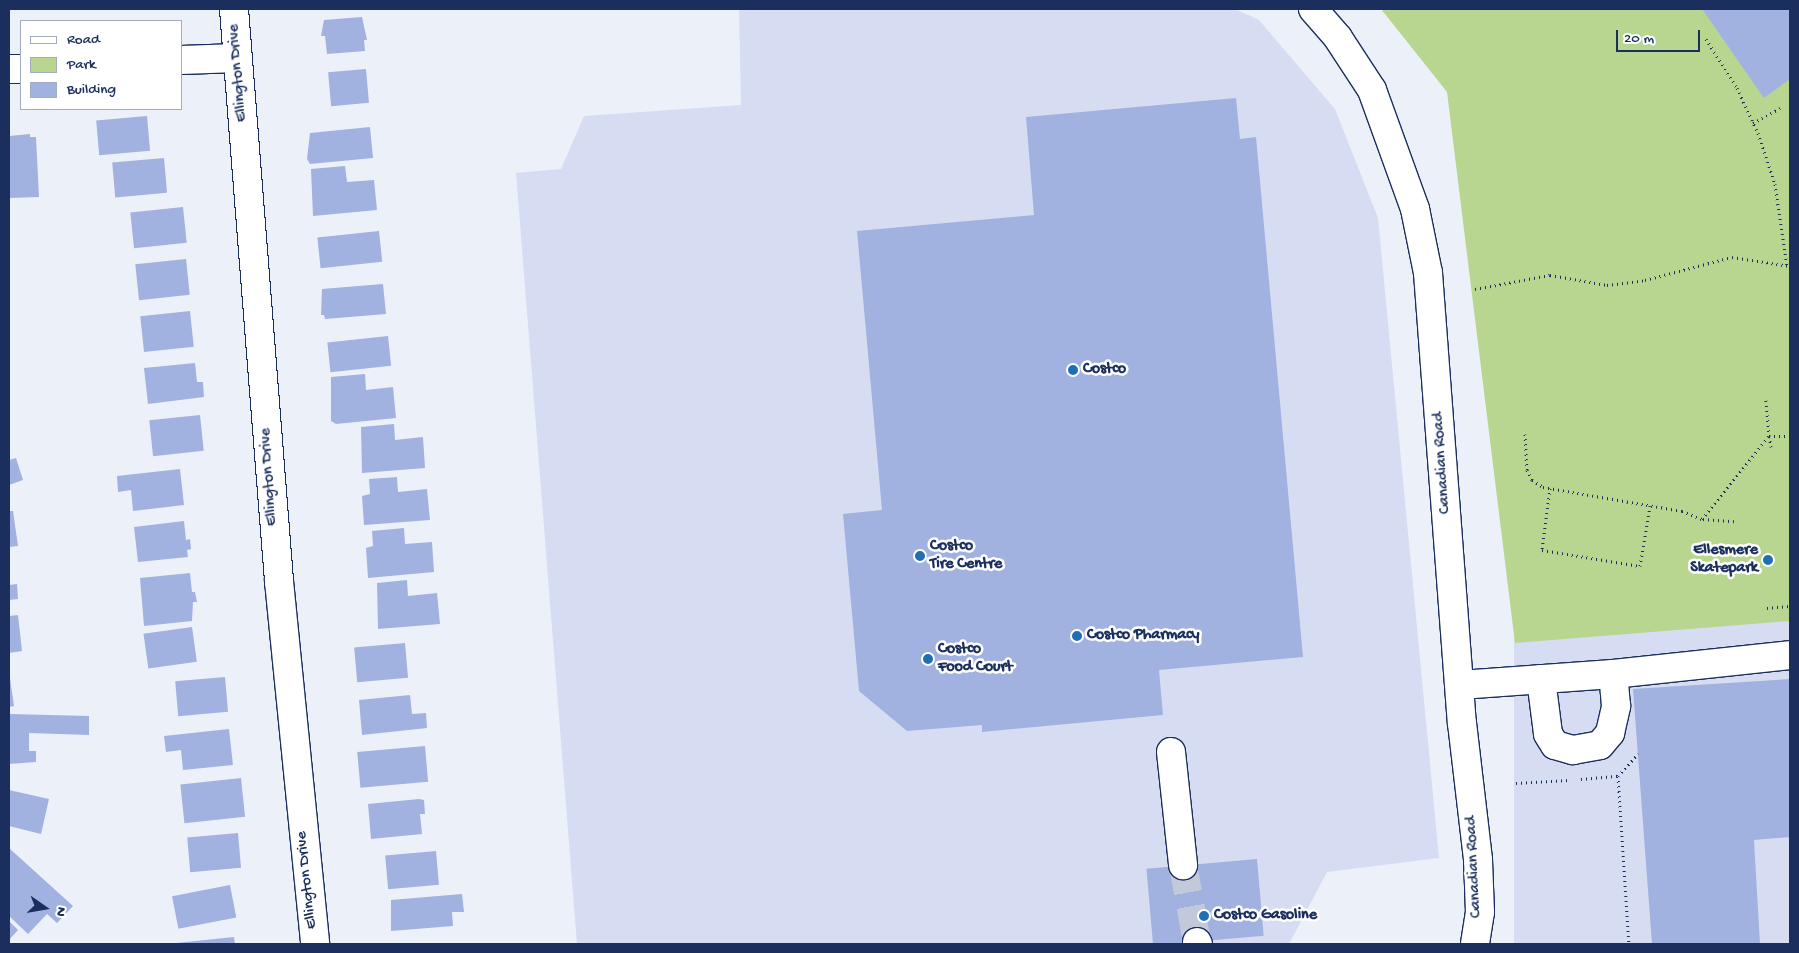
<!DOCTYPE html>
<style>
body{margin:0}
#map{position:relative;width:1799px;height:953px;overflow:hidden;background:#ecf0f9;font-family:"Gochi Hand",sans-serif}
div>[style]{position:absolute}
.built>*{inset:0;background:#d6ddf2;transform-origin:0 0}
.green>*{inset:0;background:#b8d68f}
.building>*{inset:0;background:#a1b2e1;transform-origin:0 0}
.minor-tunnel>*{height:28px;margin-top:-14px;transform-origin:0;background:repeating-linear-gradient(90deg,#c2c9da 0 28px,transparent 0 42px)}
.path>*{height:3px;margin-top:-1.5px;transform-origin:0;background:repeating-linear-gradient(90deg,#1b2f5e 0 1px,transparent 0 5px)}
.roads{filter:drop-shadow(1px 0 #1b2f5e) drop-shadow(-1px 0 #1b2f5e) drop-shadow(0 1px #1b2f5e) drop-shadow(0 -1px #1b2f5e)}
.minor>*{height:28px;margin:-14px;padding:0 14px;transform-origin:14px;border-radius:14px;background:#fff}
.dots>*{width:14px;height:14px;translate:-50% -50%;box-sizing:border-box;border:2px solid #fff;border-radius:50%}
span{translate:-50% -50%;white-space:nowrap;text-align:center;line-height:1.15;-webkit-text-stroke:5px #fff;paint-order:stroke}
.street-label{font-size:16px;color:#1b2f5e}
.poi-label{font-size:16px;color:#1b2f5e;font-weight:700}
.left{translate:0 -50%;text-align:left}
.right{translate:-100% -50%;text-align:right}
.frame{position:absolute;inset:0;border:10px solid #1b2f5e;pointer-events:none}
.legend{position:absolute;left:20px;top:20px;width:162px;height:90px;box-sizing:border-box;background:#fff;border:1px solid #a4acbf;margin:0;padding:6px 9px;list-style:none;font-size:15px;color:#1b2f5e}
.legend li{display:flex;align-items:center;gap:10px;height:25px}
.legend b{width:25px;border:1px solid #a4acbf}
.north{position:absolute;left:20px;top:883px;width:50px;height:50px;-webkit-text-stroke:4px #fff;paint-order:stroke;rotate:103deg;font-size:14px;font-weight:700;line-height:20px;text-align:center;color:#1b2f5e}
.north::after{content:'';display:block;margin:auto;width:18px;height:22px;background:#1b2f5e;clip-path:polygon(50% 0,100% 100%,50% 72%,0 100%)}
.scale{position:absolute;left:1616px;top:30px;width:84px;height:22px;box-sizing:border-box;border:2px solid #1b2f5e;border-top:0;padding-left:6px;font-size:15px;line-height:18px;white-space:nowrap;color:#1b2f5e;-webkit-text-stroke:4px #fff;paint-order:stroke}
</style>
<div id="map">
<div class="built">
<div style="clip-path:polygon(739px 9px,1235px 9px,1259px 20px,1335px 109px,1378px 218px,1439px 858px,1327px 872px,1289px 944px,577px 944px,516px 173px,561px 169px,584px 116px,741px 105px)"></div>
<div style="left:1790px;top:621px;width:323px;height:276px;rotate:90deg"></div>
</div>
<div class="green">
<div style="clip-path:polygon(1381px 9px,1790px 9px,1790px 621px,1515px 643px,1447px 92px)"></div>
</div>
<div class="building">
<div style="clip-path:polygon(1702px 9px,1790px 9px,1790px 79px,1764px 98px)"></div>
<div style="clip-path:polygon(362px 17px,367px 40px,364px 40px,365px 51px,327px 54px,325px 36px,321px 36px,324px 20px)"></div>
<div style="left:366px;top:69px;width:34px;height:38px;rotate:85deg"></div>
<div style="clip-path:polygon(1236px 98px,1240px 139px,1256px 137px,1303px 657px,1159px 670px,1163px 715px,982px 732px,982px 725px,907px 731px,859px 691px,843px 514px,882px 510px,857px 231px,1034px 215px,1026px 117px)"></div>
<div style="left:147px;top:116px;width:35px;height:51px;rotate:85deg"></div>
<div style="clip-path:polygon(370px 127px,373px 158px,310px 164px,307px 159px,310px 133px)"></div>
<div style="clip-path:polygon(30px 134px,30px 137px,36px 137px,39px 197px,9px 198px,9px 136px)"></div>
<div style="left:164px;top:158px;width:35px;height:52px;rotate:85deg"></div>
<div style="clip-path:polygon(345px 166px,347px 182px,374px 180px,377px 210px,313px 216px,311px 169px)"></div>
<div style="left:183px;top:207px;width:36px;height:53px;rotate:84deg"></div>
<div style="left:379px;top:231px;width:31px;height:62px;rotate:84deg"></div>
<div style="left:186px;top:259px;width:36px;height:51px;rotate:84deg"></div>
<div style="clip-path:polygon(383px 284px,386px 314px,325px 319px,324px 315px,321px 315px,322px 289px)"></div>
<div style="left:190px;top:311px;width:36px;height:50px;rotate:84deg"></div>
<div style="left:388px;top:336px;width:30px;height:61px;rotate:84deg"></div>
<div style="clip-path:polygon(195px 363px,197px 382px,203px 382px,204px 397px,148px 404px,144px 368px)"></div>
<div style="clip-path:polygon(365px 374px,366px 390px,393px 387px,396px 418px,336px 424px,331px 421px,331px 377px)"></div>
<div style="left:200px;top:415px;width:36px;height:51px;rotate:84deg"></div>
<div style="clip-path:polygon(394px 424px,395px 440px,423px 437px,425px 468px,362px 473px,361px 427px)"></div>
<div style="clip-path:polygon(16px 458px,23px 480px,9px 485px,9px 460px)"></div>
<div style="clip-path:polygon(180px 469px,184px 505px,133px 511px,131px 490px,118px 492px,117px 476px)"></div>
<div style="clip-path:polygon(397px 477px,398px 492px,427px 489px,430px 520px,364px 525px,362px 496px,370px 494px,369px 479px)"></div>
<div style="clip-path:polygon(9px 511px,13px 511px,18px 546px,9px 547px)"></div>
<div style="clip-path:polygon(184px 521px,186px 540px,190px 539px,191px 549px,187px 550px,188px 557px,138px 562px,134px 527px)"></div>
<div style="clip-path:polygon(404px 528px,405px 544px,432px 542px,434px 572px,368px 578px,366px 548px,373px 546px,372px 531px)"></div>
<div style="clip-path:polygon(190px 573px,192px 592px,195px 592px,197px 602px,193px 602px,192px 621px,144px 626px,140px 578px)"></div>
<div style="clip-path:polygon(407px 580px,408px 596px,437px 593px,440px 624px,378px 629px,377px 583px)"></div>
<div style="clip-path:polygon(17px 584px,18px 599px,9px 600px,9px 585px)"></div>
<div style="clip-path:polygon(18px 615px,22px 651px,9px 653px,9px 616px)"></div>
<div style="left:192px;top:627px;width:35px;height:49px;rotate:82deg"></div>
<div style="left:405px;top:643px;width:35px;height:51px;rotate:85deg"></div>
<div style="clip-path:polygon(9px 671px,14px 706px,9px 707px)"></div>
<div style="left:225px;top:677px;width:35px;height:50px;rotate:85deg"></div>
<div style="clip-path:polygon(1790px 679px,1790px 837px,1754px 840px,1760px 944px,1652px 944px,1633px 689px)"></div>
<div style="clip-path:polygon(410px 695px,412px 714px,426px 713px,427px 728px,362px 735px,359px 700px)"></div>
<div style="clip-path:polygon(10px 714px,89px 716px,89px 735px,29px 733px,29px 751px,36px 751px,36px 762px,9px 764px)"></div>
<div style="clip-path:polygon(229px 729px,233px 765px,183px 770px,181px 750px,166px 752px,164px 736px)"></div>
<div style="left:425px;top:746px;width:36px;height:68px;rotate:85deg"></div>
<div style="left:241px;top:778px;width:39px;height:61px;rotate:84deg"></div>
<div style="clip-path:polygon(9px 790px,49px 799px,41px 834px,9px 826px)"></div>
<div style="clip-path:polygon(419px 799px,424px 800px,425px 814px,420px 814px,422px 834px,371px 839px,368px 804px)"></div>
<div style="left:238px;top:833px;width:35px;height:51px;rotate:85deg"></div>
<div style="clip-path:polygon(9px 848px,73px 906px,57px 923px,47px 914px,28px 934px,9px 916px)"></div>
<div style="left:436px;top:851px;width:34px;height:51px;rotate:85deg"></div>
<div style="left:1257px;top:859px;width:77px;height:111px;rotate:85deg"></div>
<div style="left:230px;top:885px;width:33px;height:59px;rotate:79deg"></div>
<div style="clip-path:polygon(462px 894px,464px 912px,452px 912px,453px 926px,391px 931px,391px 900px)"></div>
<div style="clip-path:polygon(9px 921px,18px 930px,9px 940px)"></div>
<div style="clip-path:polygon(234px 937px,235px 944px,176px 944px,176px 943px)"></div>
</div>
<div class="minor-tunnel">
<div style="left:1183px;top:865px;width:78px;rotate:79.7deg"></div>
</div>
<div class="path">
<div style="left:1706px;top:39px;width:58px;rotate:57.7deg"></div>
<div style="left:1737px;top:88px;width:50px;rotate:65deg"></div>
<div style="left:1758px;top:133px;width:54px;rotate:71.6deg"></div>
<div style="left:1775px;top:184px;width:83px;rotate:81.7deg"></div>
<div style="left:1753px;top:123px;width:31px;rotate:-29deg"></div>
<div style="left:1475px;top:289px;width:76px;rotate:-10.6deg"></div>
<div style="left:1550px;top:275px;width:58px;rotate:10deg"></div>
<div style="left:1607px;top:285px;width:38px;rotate:-7deg"></div>
<div style="left:1645px;top:280px;width:90px;rotate:-14.8deg"></div>
<div style="left:1732px;top:257px;width:59px;rotate:8.8deg"></div>
<div style="left:1525px;top:434px;width:36px;rotate:87deg"></div>
<div style="left:1527px;top:470px;width:11px;rotate:63deg"></div>
<div style="left:1532px;top:480px;width:13px;rotate:32deg"></div>
<div style="left:1543px;top:487px;width:141px;rotate:9.8deg"></div>
<div style="left:1682px;top:511px;width:22px;rotate:22deg"></div>
<div style="left:1702px;top:519px;width:107px;rotate:-51.1deg"></div>
<div style="left:1769px;top:436px;width:38px;rotate:-95deg"></div>
<div style="left:1771px;top:447px;width:11px;rotate:-100deg"></div>
<div style="left:1769px;top:436px;width:21px"></div>
<div style="left:1550px;top:488px;width:63px;rotate:97.4deg"></div>
<div style="left:1542px;top:550px;width:99px;rotate:9.3deg"></div>
<div style="left:1640px;top:566px;width:61px;rotate:-80.5deg"></div>
<div style="left:1703px;top:519px;width:31px;rotate:4deg"></div>
<div style="left:1767px;top:608px;width:23px;rotate:-5deg"></div>
<div style="left:1618px;top:776px;width:30px;rotate:-48deg"></div>
<div style="left:1581px;top:779px;width:37px;rotate:-5deg"></div>
<div style="left:1618px;top:776px;width:168px;rotate:86.3deg"></div>
<div style="left:1516px;top:783px;width:54px;rotate:-3.2deg"></div>
</div>
<div class="roads">
<div class="minor">
<div style="left:234px;top:9px;width:574px;rotate:85.5deg"></div>
<div style="left:279px;top:581px;width:365px;rotate:84.3deg"></div>
<div style="left:1313px;top:9px;width:38px;rotate:49deg"></div>
<div style="left:1338px;top:38px;width:62px;rotate:56.8deg"></div>
<div style="left:1372px;top:90px;width:127px;rotate:70.1deg"></div>
<div style="left:1415px;top:209px;width:65px;rotate:78.5deg"></div>
<div style="left:1428px;top:273px;width:451px;rotate:85.7deg"></div>
<div style="left:1462px;top:723px;width:138px;rotate:83.3deg"></div>
<div style="left:1478px;top:860px;width:52px;rotate:87.8deg"></div>
<div style="left:1480px;top:912px;width:32px;rotate:99deg"></div>
<div style="left:181px;top:60px;width:57px;rotate:-2deg"></div>
<div style="left:9px;top:69px;width:12px"></div>
<div style="left:1541px;top:679px;width:55px;rotate:82.7deg"></div>
<div style="left:1548px;top:734px;width:13px;rotate:58deg"></div>
<div style="left:1555px;top:745px;width:19px;rotate:16deg"></div>
<div style="left:1573px;top:750px;width:27px;rotate:-10deg"></div>
<div style="left:1600px;top:745px;width:16px;rotate:-50deg"></div>
<div style="left:1610px;top:733px;width:28px;rotate:-77deg"></div>
<div style="left:1616px;top:706px;width:32px;rotate:-95deg"></div>
<div style="left:1460px;top:685px;width:153px;rotate:-4.1deg"></div>
<div style="left:1613px;top:674px;width:178px;rotate:-6.1deg"></div>
<div style="left:1171px;top:752px;width:114px;rotate:83.9deg"></div>
<div style="left:1197px;top:942px;width:2px;rotate:63deg"></div>
</div>
</div>
<div class="dots">
<div style="left:1073px;top:370px;background:#1f6fb2"></div>
<div style="left:920px;top:556px;background:#1f6fb2"></div>
<div style="left:1768px;top:560px;background:#1f6fb2"></div>
<div style="left:1077px;top:636px;background:#1f6fb2"></div>
<div style="left:928px;top:659px;background:#1f6fb2"></div>
<div style="left:1204px;top:916px;background:#1f6fb2"></div>
</div>
<div class="street-label">
<span style="left:239px;top:73px;rotate:-95deg">Ellington Drive</span>
<span style="left:1443px;top:463px;rotate:-94deg">Canadian Road</span>
<span style="left:270px;top:477px;rotate:-94deg">Ellington Drive</span>
<span style="left:1475px;top:867px;rotate:-93deg">Canadian Road</span>
<span style="left:308px;top:880px;rotate:-96deg">Ellington Drive</span>
</div>
<div class="poi-label">
<span class="left" style="left:1083px;top:370px">Costco</span>
<span class="left" style="left:930px;top:556px">Costco<br>Tire Centre</span>
<span class="right" style="left:1758px;top:560px">Ellesmere<br>Skatepark</span>
<span class="left" style="left:1087px;top:636px">Costco Pharmacy</span>
<span class="left" style="left:938px;top:659px">Costco<br>Food Court</span>
<span class="left" style="left:1214px;top:916px">Costco Gasoline</span>
</div>
<div class="frame"></div>
<ul class="legend">
<li><b style="height:6px;background:#fff"></b>Road</li>
<li><b style="height:14px;background:#b8d68f"></b>Park</li>
<li><b style="height:14px;background:#a1b2e1"></b>Building</li>
</ul>
<div class="north">N</div>
<div class="scale">20 m</div>
</div>
